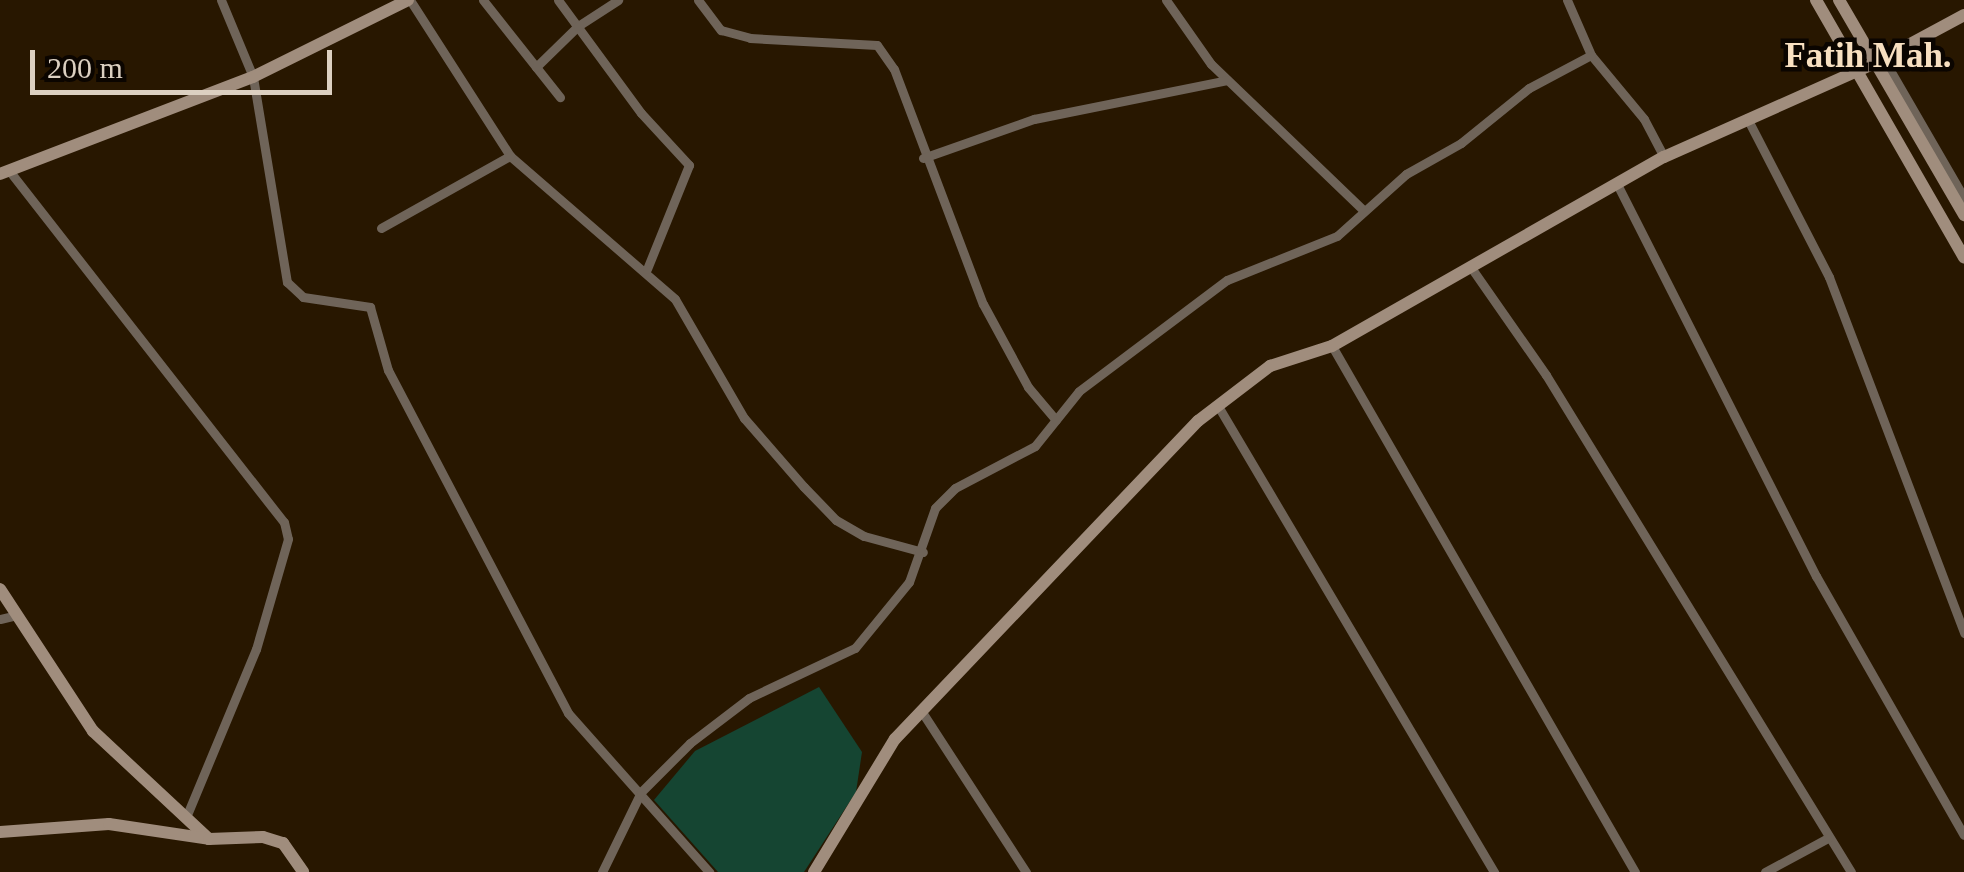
<!DOCTYPE html>
<style>
body{margin:0}
#map{position:relative;width:1964px;height:872px;overflow:hidden;background:#281700;font-family:"Times New Roman",serif}
div>[style]{position:absolute}
.green>*{inset:0;background:#154532}
.street>*{height:9px;margin:-4.5px;padding:0 4.5px;transform-origin:4.5px;border-radius:4.5px;background:#6f6459}
.secondary>*{height:12px;margin:-6px;padding:0 6px;transform-origin:6px;border-radius:6px;background:#a08d7d}
span{translate:-50% -50%;white-space:nowrap;text-align:center;line-height:1.15;-webkit-text-stroke:9px #0b0500;paint-order:stroke}
.district-label{font-size:35px;color:#f8e0c1;font-weight:700}
.scale{position:absolute;left:30px;top:50px;width:302px;height:45px;box-sizing:border-box;border:5px solid #dcd0c1;border-top:0;padding-left:12px;font-size:30px;line-height:35px;white-space:nowrap;color:#dcd0c1;-webkit-text-stroke:8px #0b0500;paint-order:stroke}
</style>
<div id="map">
<div class="green">
<div style="clip-path:polygon(819px 687px,862px 752px,856px 792px,804px 872px,718px 872px,654px 800px,695px 751px)"></div>
</div>
<div class="street">
<div style="left:221px;top:0;width:83px;rotate:67.4deg"></div>
<div style="left:253px;top:77px;width:208px;rotate:80.6deg"></div>
<div style="left:287px;top:282px;width:22px;rotate:43deg"></div>
<div style="left:303px;top:297px;width:68px;rotate:8.5deg"></div>
<div style="left:370px;top:307px;width:66px;rotate:74.1deg"></div>
<div style="left:388px;top:370px;width:387px;rotate:62.3deg"></div>
<div style="left:568px;top:713px;width:213px;rotate:48.4deg"></div>
<div style="left:410px;top:0;width:185px;rotate:57.3deg"></div>
<div style="left:510px;top:156px;width:218px;rotate:40.9deg"></div>
<div style="left:675px;top:299px;width:138px;rotate:59.9deg"></div>
<div style="left:744px;top:418px;width:91px;rotate:49deg"></div>
<div style="left:804px;top:487px;width:46px;rotate:45.9deg"></div>
<div style="left:836px;top:520px;width:32px;rotate:30deg"></div>
<div style="left:864px;top:536px;width:61px;rotate:15.2deg"></div>
<div style="left:483px;top:0;width:124px;rotate:51.6deg"></div>
<div style="left:558px;top:0;width:140px;rotate:53.7deg"></div>
<div style="left:641px;top:113px;width:71px;rotate:47.3deg"></div>
<div style="left:689px;top:165px;width:112px;rotate:112deg"></div>
<div style="left:698px;top:0;width:38px;rotate:53deg"></div>
<div style="left:721px;top:30px;width:30px;rotate:15deg"></div>
<div style="left:750px;top:38px;width:127px;rotate:3.2deg"></div>
<div style="left:877px;top:45px;width:29px;rotate:55deg"></div>
<div style="left:894px;top:69px;width:251px;rotate:69.3deg"></div>
<div style="left:983px;top:304px;width:94px;rotate:61.5deg"></div>
<div style="left:1028px;top:387px;width:43px;rotate:49.7deg"></div>
<div style="left:1166px;top:0;width:78px;rotate:54.9deg"></div>
<div style="left:1211px;top:64px;width:209px;rotate:43.8deg"></div>
<div style="left:1567px;top:0;width:60px;rotate:66.4deg"></div>
<div style="left:1591px;top:55px;width:83px;rotate:50.4deg"></div>
<div style="left:1644px;top:119px;width:43px;rotate:62.2deg"></div>
<div style="left:1883px;top:58px;width:162px;rotate:59.9deg"></div>
<div style="left:536px;top:67px;width:59px;rotate:-44.3deg"></div>
<div style="left:578px;top:26px;width:48px;rotate:-33deg"></div>
<div style="left:1747px;top:118px;width:179px;rotate:62.7deg"></div>
<div style="left:1829px;top:277px;width:381px;rotate:69.2deg"></div>
<div style="left:923px;top:158px;width:118px;rotate:-19.4deg"></div>
<div style="left:1034px;top:119px;width:197px;rotate:-11.4deg"></div>
<div style="left:11px;top:173px;width:443px;rotate:52deg"></div>
<div style="left:284px;top:522px;width:17px;rotate:77deg"></div>
<div style="left:288px;top:539px;width:115px;rotate:106.2deg"></div>
<div style="left:256px;top:649px;width:180px;rotate:112.6deg"></div>
<div style="left:1617px;top:184px;width:440px;rotate:63.1deg"></div>
<div style="left:1816px;top:576px;width:298px;rotate:60.3deg"></div>
<div style="left:381px;top:228px;width:148px;rotate:-29.2deg"></div>
<div style="left:1470px;top:266px;width:133px;rotate:55.1deg"></div>
<div style="left:1546px;top:375px;width:583px;rotate:58.46deg"></div>
<div style="left:1332px;top:346px;width:607px;rotate:60.06deg"></div>
<div style="left:1218px;top:406px;width:542px;rotate:59.36deg"></div>
<div style="left:0;top:619px;width:17px;rotate:-13deg"></div>
<div style="left:922px;top:712px;width:191px;rotate:57deg"></div>
<div style="left:602px;top:872px;width:89px;rotate:-64deg"></div>
<div style="left:641px;top:792px;width:69px;rotate:-45deg"></div>
<div style="left:690px;top:743px;width:74px;rotate:-37.3deg"></div>
<div style="left:749px;top:698px;width:117px;rotate:-25.3deg"></div>
<div style="left:855px;top:648px;width:85px;rotate:-50.7deg"></div>
<div style="left:909px;top:582px;width:78px;rotate:-70.6deg"></div>
<div style="left:935px;top:508px;width:28px;rotate:-45deg"></div>
<div style="left:955px;top:488px;width:90px;rotate:-27.7deg"></div>
<div style="left:1035px;top:446px;width:70px;rotate:-51.3deg"></div>
<div style="left:1079px;top:391px;width:185px;rotate:-36.9deg"></div>
<div style="left:1227px;top:280px;width:118px;rotate:-21.8deg"></div>
<div style="left:1337px;top:236px;width:93px;rotate:-41.9deg"></div>
<div style="left:1406px;top:174px;width:63px;rotate:-29.4deg"></div>
<div style="left:1461px;top:143px;width:87px;rotate:-39deg"></div>
<div style="left:1529px;top:88px;width:70px;rotate:-28deg"></div>
<div style="left:1765px;top:872px;width:72px;rotate:-28.4deg"></div>
</div>
<div class="secondary">
<div style="left:1816px;top:0;width:297px;rotate:60.1deg"></div>
<div style="left:1839px;top:0;width:249px;rotate:59.8deg"></div>
<div style="left:0;top:174px;width:271px;rotate:-21deg"></div>
<div style="left:253px;top:77px;width:173px;rotate:-26.4deg"></div>
<div style="left:0;top:589px;width:170px;rotate:56.8deg"></div>
<div style="left:93px;top:731px;width:158px;rotate:43deg"></div>
<div style="left:0;top:832px;width:109px;rotate:-4.2deg"></div>
<div style="left:109px;top:824px;width:101px;rotate:8.5deg"></div>
<div style="left:209px;top:839px;width:54px;rotate:-2.1deg"></div>
<div style="left:263px;top:837px;width:21px;rotate:17deg"></div>
<div style="left:283px;top:843px;width:35px;rotate:55deg"></div>
<div style="left:814px;top:872px;width:156px;rotate:-58.7deg"></div>
<div style="left:895px;top:739px;width:439px;rotate:-46.4deg"></div>
<div style="left:1198px;top:421px;width:91px;rotate:-37.4deg"></div>
<div style="left:1270px;top:366px;width:65px;rotate:-17.9deg"></div>
<div style="left:1332px;top:346px;width:382px;rotate:-29.7deg"></div>
<div style="left:1664px;top:157px;width:231px;rotate:-24deg"></div>
<div style="left:1875px;top:63px;width:101px;rotate:-28.3deg"></div>
</div>
<div class="district-label">
<span style="left:1868px;top:56px">Fatih Mah.</span>
</div>
<div class="scale">200 m</div>
</div>
